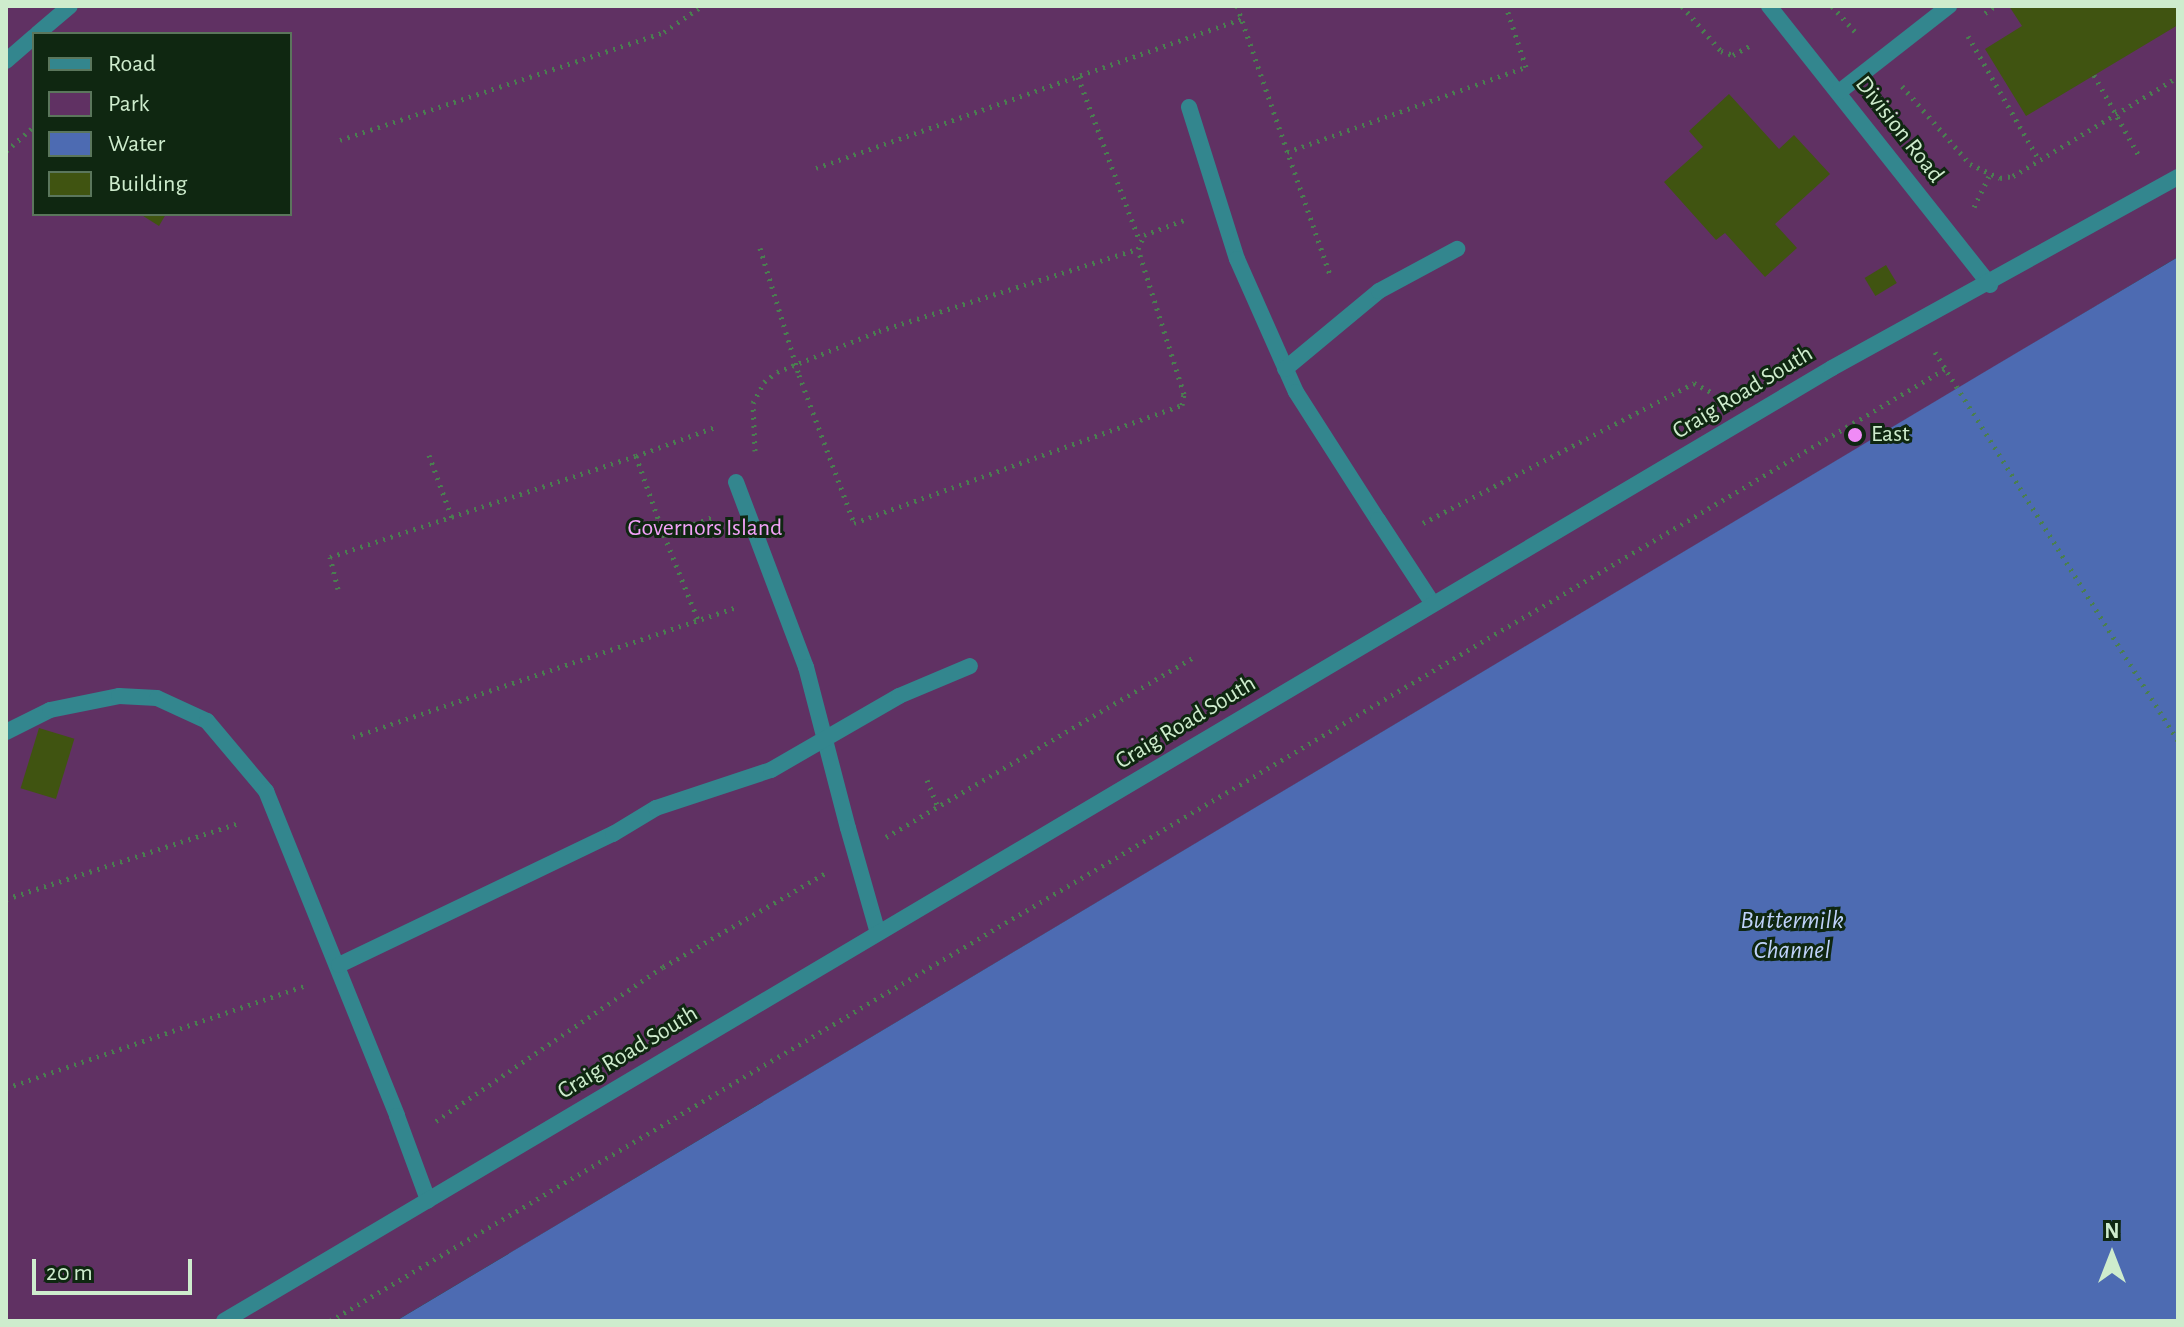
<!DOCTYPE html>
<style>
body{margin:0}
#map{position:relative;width:2184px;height:1327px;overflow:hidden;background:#084712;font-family:"Alegreya Sans",sans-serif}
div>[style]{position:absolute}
.green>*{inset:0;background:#603163}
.water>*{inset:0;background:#4d6bb2}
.building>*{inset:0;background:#405411;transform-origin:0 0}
.path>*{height:5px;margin-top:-2.5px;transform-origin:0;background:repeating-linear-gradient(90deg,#4a7e50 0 2px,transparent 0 8px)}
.lane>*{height:16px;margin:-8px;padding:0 8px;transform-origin:8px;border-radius:8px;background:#33868e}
.street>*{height:16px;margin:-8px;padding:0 8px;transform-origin:8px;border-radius:8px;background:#33868e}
.dots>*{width:22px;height:22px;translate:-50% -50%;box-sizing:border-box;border:4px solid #0f2711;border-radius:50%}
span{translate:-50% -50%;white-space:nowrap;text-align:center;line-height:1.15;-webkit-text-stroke:6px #0f2711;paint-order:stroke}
.street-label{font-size:24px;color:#ceeccd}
.poi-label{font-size:24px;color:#ceeccd}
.left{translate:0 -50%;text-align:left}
.park-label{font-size:24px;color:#f3a2f8}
.water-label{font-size:26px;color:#bfd2f9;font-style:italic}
.frame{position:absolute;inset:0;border:8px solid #ceeccd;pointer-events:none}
.legend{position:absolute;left:32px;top:32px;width:260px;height:184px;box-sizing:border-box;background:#0f2711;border:2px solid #5b765c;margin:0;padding:10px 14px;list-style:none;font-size:24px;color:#ceeccd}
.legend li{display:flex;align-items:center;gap:16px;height:40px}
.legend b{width:40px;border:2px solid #5b765c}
.north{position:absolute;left:2072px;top:1215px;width:80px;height:80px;-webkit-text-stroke:6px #0f2711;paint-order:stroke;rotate:0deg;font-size:22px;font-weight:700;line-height:32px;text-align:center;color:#ceeccd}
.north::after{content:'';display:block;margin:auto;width:28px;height:36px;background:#ceeccd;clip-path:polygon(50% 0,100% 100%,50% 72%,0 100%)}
.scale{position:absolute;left:32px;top:1259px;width:160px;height:36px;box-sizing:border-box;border:4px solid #ceeccd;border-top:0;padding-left:10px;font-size:24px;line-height:28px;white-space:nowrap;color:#ceeccd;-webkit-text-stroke:6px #0f2711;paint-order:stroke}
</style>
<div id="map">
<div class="green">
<div style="clip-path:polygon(evenodd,6px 6px,2178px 6px,2178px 257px,396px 1321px,6px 1321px,6px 6px,34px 34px,290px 34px,290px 214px,34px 214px,34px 34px)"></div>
</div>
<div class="water">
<div style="clip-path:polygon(2178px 257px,2178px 1321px,396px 1321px,1981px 374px)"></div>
</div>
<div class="building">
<div style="clip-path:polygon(2009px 6px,2178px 6px,2178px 25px,2026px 116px,1985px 49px,2022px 26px)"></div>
<div style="clip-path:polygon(1729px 94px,1779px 149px,1794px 135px,1830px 174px,1775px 224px,1797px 248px,1765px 277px,1725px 233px,1716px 240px,1664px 182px,1703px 147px,1689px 131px)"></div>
<div style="clip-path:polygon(140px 214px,166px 214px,159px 226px)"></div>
<div style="left:1886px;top:265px;width:21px;height:25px;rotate:59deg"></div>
<div style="left:39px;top:728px;width:37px;height:63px;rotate:17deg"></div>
</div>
<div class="path">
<div style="left:1237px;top:6px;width:285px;rotate:70.9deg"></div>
<div style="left:1682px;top:6px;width:60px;rotate:49.1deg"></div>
<div style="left:1721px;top:51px;width:13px;rotate:18deg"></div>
<div style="left:1733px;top:55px;width:23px;rotate:-29deg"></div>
<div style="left:1832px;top:6px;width:36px;rotate:48deg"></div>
<div style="left:1985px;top:13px;width:12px;rotate:-35deg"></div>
<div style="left:1968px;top:36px;width:143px;rotate:60.2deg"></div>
<div style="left:2094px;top:75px;width:93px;rotate:60.9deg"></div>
<div style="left:1078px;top:77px;width:173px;rotate:69.4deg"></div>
<div style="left:1902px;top:86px;width:103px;rotate:48.9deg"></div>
<div style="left:1970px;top:164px;width:33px;rotate:25deg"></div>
<div style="left:2000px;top:178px;width:13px;rotate:-9deg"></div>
<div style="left:2013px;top:176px;width:192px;rotate:-31deg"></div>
<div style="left:340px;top:140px;width:342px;rotate:-18.4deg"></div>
<div style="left:664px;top:32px;width:46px;rotate:-34.4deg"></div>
<div style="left:6px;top:151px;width:37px;rotate:-41deg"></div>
<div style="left:1287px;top:152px;width:254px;rotate:-19.6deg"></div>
<div style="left:1526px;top:67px;width:64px;rotate:-108.2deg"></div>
<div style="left:816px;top:168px;width:451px;rotate:-19.3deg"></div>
<div style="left:1974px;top:207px;width:34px;rotate:-64deg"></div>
<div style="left:760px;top:248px;width:133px;rotate:72.9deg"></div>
<div style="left:799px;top:375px;width:158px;rotate:69.6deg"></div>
<div style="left:854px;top:523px;width:349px;rotate:-19.8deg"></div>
<div style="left:1182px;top:405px;width:11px;rotate:-80deg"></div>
<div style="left:1184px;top:394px;width:152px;rotate:-107.6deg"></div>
<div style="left:1935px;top:352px;width:459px;rotate:58deg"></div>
<div style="left:755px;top:451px;width:48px;rotate:-92.4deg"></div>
<div style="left:753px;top:403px;width:24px;rotate:-62deg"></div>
<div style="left:764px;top:382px;width:16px;rotate:-38deg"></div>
<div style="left:777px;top:372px;width:110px;rotate:-21.9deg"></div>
<div style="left:879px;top:331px;width:272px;rotate:-17.6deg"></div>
<div style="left:1138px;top:249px;width:15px;rotate:-67deg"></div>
<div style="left:1144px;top:235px;width:46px;rotate:-20.4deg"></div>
<div style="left:429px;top:455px;width:67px;rotate:69.9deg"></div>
<div style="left:636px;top:456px;width:87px;rotate:-20.1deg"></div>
<div style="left:1423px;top:523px;width:305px;rotate:-27.3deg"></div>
<div style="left:1694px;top:383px;width:24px;rotate:28deg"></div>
<div style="left:664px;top:535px;width:92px;rotate:68.2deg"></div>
<div style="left:338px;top:589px;width:33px;rotate:-104deg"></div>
<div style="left:330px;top:557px;width:322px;rotate:-18.3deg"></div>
<div style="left:636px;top:456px;width:84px;rotate:70.5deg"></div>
<div style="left:664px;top:535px;width:52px;rotate:-20.2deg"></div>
<div style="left:353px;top:737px;width:405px;rotate:-18.7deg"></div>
<div style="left:927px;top:780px;width:29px;rotate:68deg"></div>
<div style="left:886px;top:837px;width:359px;rotate:-30.3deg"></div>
<div style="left:6px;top:899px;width:247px;rotate:-18.1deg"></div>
<div style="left:6px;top:1088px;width:318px;rotate:-18.9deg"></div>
<div style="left:436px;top:1121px;width:274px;rotate:-34.2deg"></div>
<div style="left:663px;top:967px;width:188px;rotate:-30deg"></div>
<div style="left:330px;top:1321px;width:1875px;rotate:-30.52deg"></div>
</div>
<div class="lane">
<div style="left:1189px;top:107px;width:159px;rotate:72.5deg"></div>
<div style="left:1237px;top:259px;width:145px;rotate:66.1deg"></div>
<div style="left:1296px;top:392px;width:152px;rotate:57.4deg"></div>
<div style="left:1285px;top:369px;width:122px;rotate:-39.7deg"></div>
<div style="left:1379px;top:291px;width:89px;rotate:-28.3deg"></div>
<div style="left:736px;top:482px;width:198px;rotate:69.3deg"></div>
<div style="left:806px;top:667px;width:166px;rotate:75.4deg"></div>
<div style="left:6px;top:732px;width:49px;rotate:-26.6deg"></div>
<div style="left:50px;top:710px;width:70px;rotate:-11.5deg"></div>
<div style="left:119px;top:696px;width:38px;rotate:3deg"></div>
<div style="left:157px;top:698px;width:55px;rotate:24.7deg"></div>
<div style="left:207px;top:721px;width:92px;rotate:49.9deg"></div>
<div style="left:266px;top:791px;width:350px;rotate:68deg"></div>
<div style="left:339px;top:965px;width:304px;rotate:-25.6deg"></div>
<div style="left:613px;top:834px;width:50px;rotate:-31.2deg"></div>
<div style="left:656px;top:808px;width:121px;rotate:-18.3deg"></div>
<div style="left:771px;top:770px;width:148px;rotate:-30deg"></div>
<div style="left:899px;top:696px;width:77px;rotate:-22.9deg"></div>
</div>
<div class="street">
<div style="left:1769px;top:6px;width:356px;rotate:51.6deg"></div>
<div style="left:37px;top:34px;width:43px;rotate:-40.3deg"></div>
<div style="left:6px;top:61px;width:37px;rotate:-41deg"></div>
<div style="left:1839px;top:92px;width:140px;rotate:-38deg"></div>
<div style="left:1378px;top:520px;width:100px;rotate:56.8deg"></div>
<div style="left:848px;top:828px;width:109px;rotate:74.1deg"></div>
<div style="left:397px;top:1116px;width:90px;rotate:69.7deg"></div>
<div style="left:224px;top:1321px;width:1869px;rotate:-30.65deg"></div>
<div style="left:1832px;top:368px;width:395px;rotate:-28.9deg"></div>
</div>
<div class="dots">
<div style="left:1855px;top:435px;background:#f08bf6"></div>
</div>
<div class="street-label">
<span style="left:1899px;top:130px;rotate:52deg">Division Road</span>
<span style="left:1743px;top:393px;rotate:-31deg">Craig Road South</span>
<span style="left:1186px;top:723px;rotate:-31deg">Craig Road South</span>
<span style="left:628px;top:1053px;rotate:-31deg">Craig Road South</span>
</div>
<div class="poi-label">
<span class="left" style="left:1871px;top:435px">East</span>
</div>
<div class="park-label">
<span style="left:705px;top:529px">Governors Island</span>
</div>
<div class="water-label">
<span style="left:1792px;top:936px">Buttermilk<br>Channel</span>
</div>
<div class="frame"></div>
<ul class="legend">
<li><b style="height:10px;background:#33868e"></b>Road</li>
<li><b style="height:22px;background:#603163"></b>Park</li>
<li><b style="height:22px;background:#4d6bb2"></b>Water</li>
<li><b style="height:22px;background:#405411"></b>Building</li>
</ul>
<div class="north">N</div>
<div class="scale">20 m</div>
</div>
